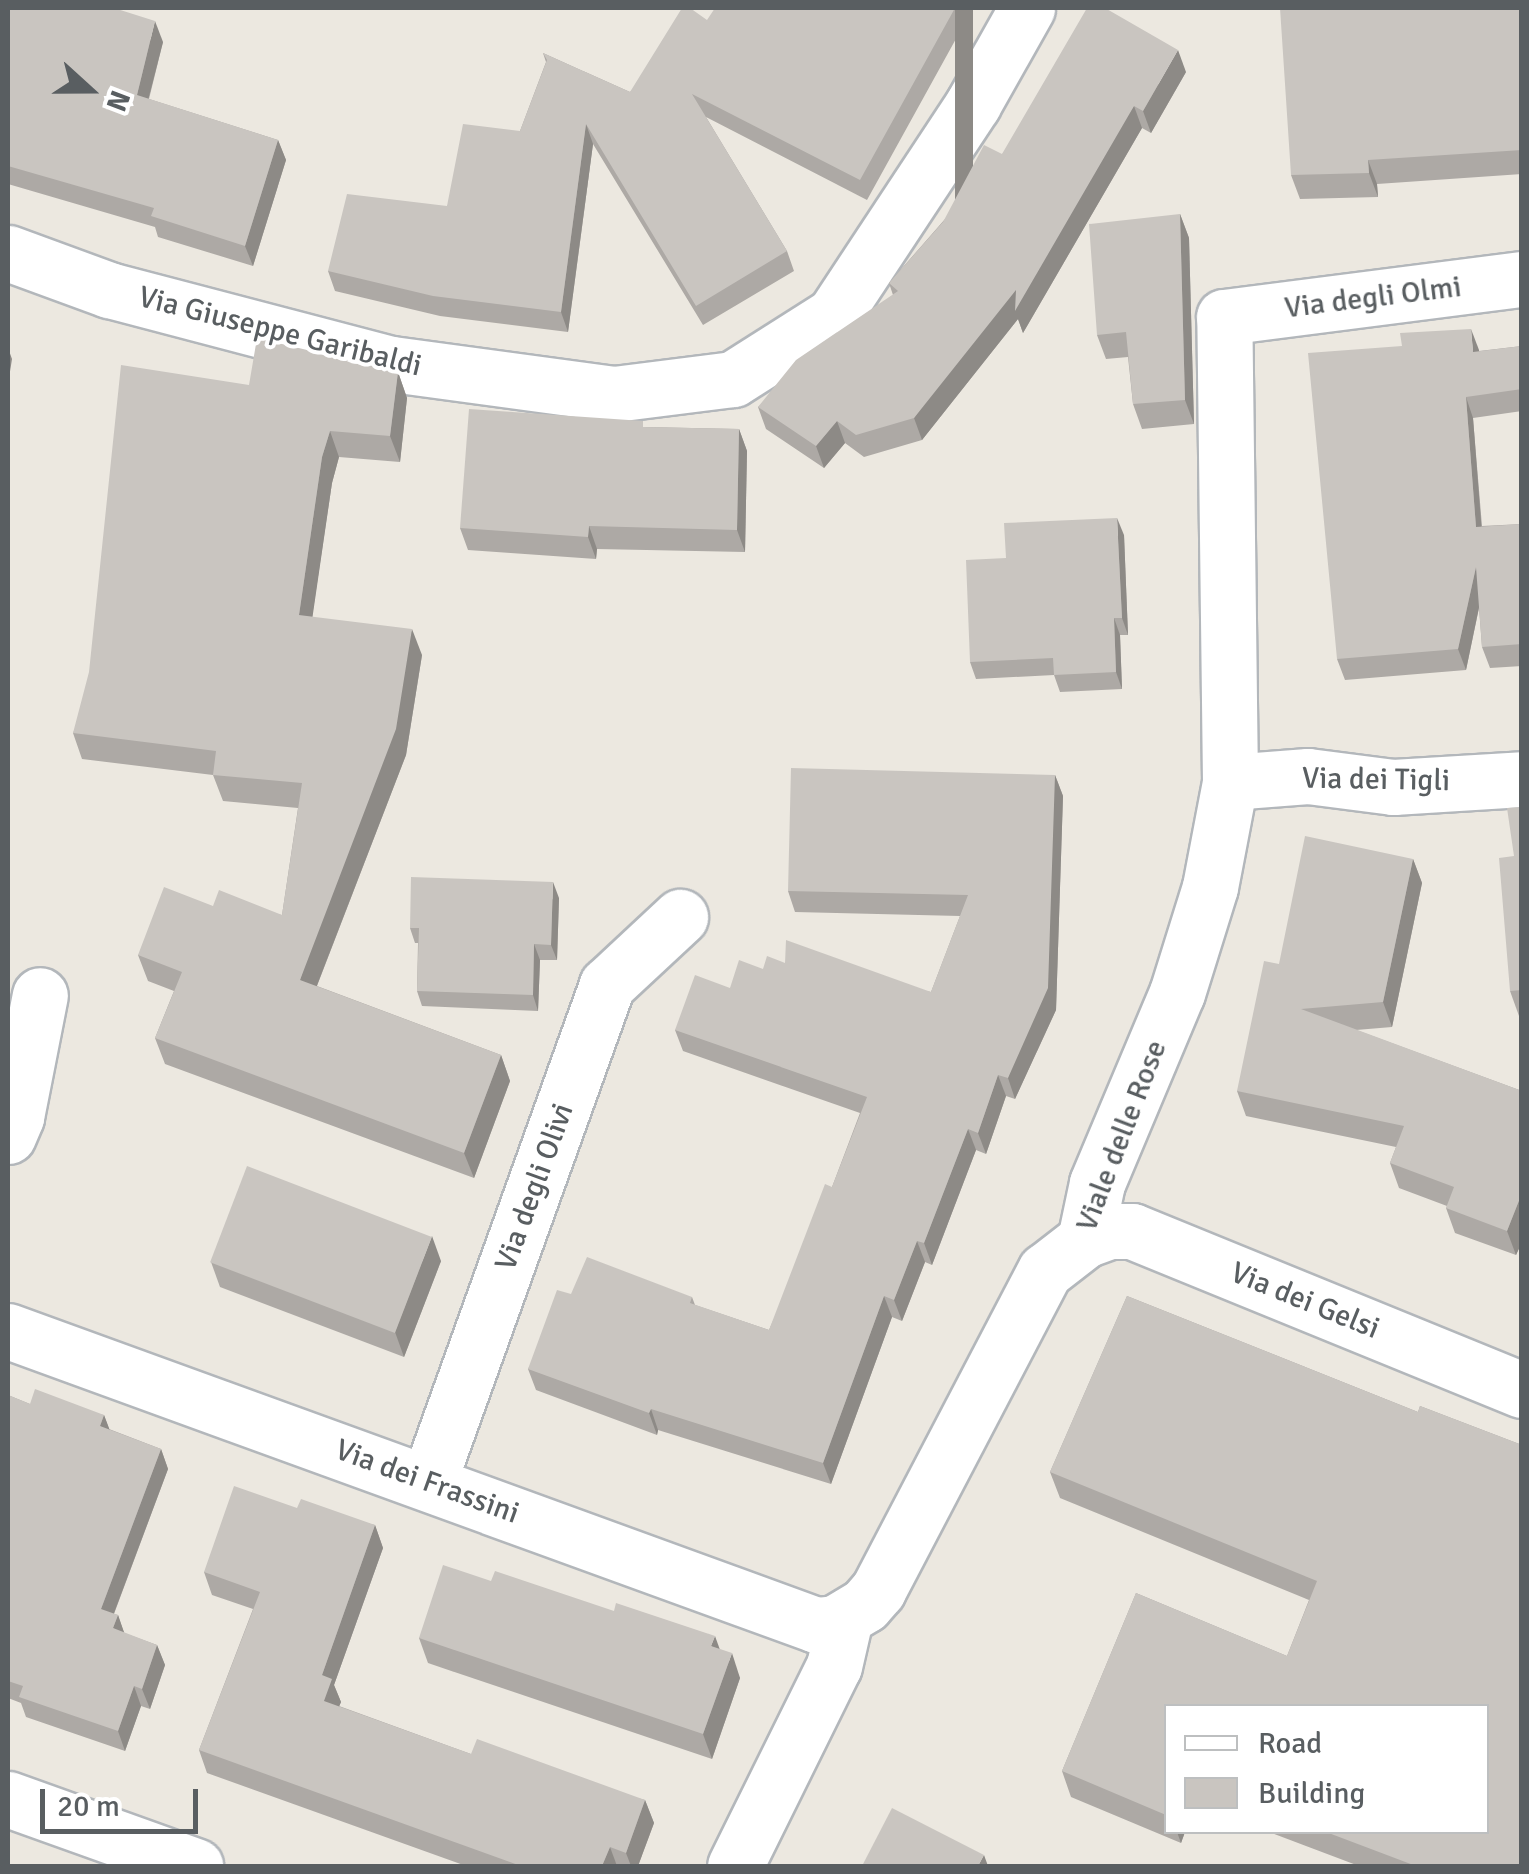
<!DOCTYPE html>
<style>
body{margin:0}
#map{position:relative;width:1529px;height:1874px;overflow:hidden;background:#ece8e0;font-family:Signika,sans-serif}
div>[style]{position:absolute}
.roads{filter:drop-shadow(2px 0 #b3b7bb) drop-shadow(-2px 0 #b3b7bb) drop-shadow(0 2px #b3b7bb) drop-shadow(0 -2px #b3b7bb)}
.street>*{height:55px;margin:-27.5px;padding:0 27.5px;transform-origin:27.5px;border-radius:27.5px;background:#fff}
.wall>*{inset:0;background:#ada9a5}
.shaded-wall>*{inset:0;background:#8d8a86;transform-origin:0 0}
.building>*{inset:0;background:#c9c5c0;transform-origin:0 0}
span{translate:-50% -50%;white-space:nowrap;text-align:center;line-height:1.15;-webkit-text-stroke:8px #fff;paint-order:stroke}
.street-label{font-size:30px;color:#595e61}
.frame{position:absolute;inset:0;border:10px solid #595e61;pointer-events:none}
.legend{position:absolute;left:1164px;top:1704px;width:325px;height:130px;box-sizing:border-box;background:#fff;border:2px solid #bdbfc0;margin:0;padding:12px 18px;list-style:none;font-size:30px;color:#595e61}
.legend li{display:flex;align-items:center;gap:20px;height:50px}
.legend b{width:50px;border:2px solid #bdbfc0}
.north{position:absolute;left:40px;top:40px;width:100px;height:100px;-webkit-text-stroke:8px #fff;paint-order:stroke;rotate:111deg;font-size:28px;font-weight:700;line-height:40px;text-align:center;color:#595e61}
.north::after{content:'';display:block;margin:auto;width:35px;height:45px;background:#595e61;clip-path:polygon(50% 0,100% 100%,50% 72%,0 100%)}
.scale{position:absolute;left:40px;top:1789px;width:158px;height:45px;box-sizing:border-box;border:5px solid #595e61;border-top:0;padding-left:12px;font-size:30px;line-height:35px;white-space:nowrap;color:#595e61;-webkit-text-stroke:8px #fff;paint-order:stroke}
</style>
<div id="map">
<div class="roads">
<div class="street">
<div style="left:8px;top:253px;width:108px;rotate:20.1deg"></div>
<div style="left:109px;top:290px;width:293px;rotate:14.7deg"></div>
<div style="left:392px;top:364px;width:224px;rotate:7.7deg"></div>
<div style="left:614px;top:394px;width:120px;rotate:-7.2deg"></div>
<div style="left:733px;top:379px;width:120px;rotate:-32.4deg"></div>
<div style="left:834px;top:315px;width:253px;rotate:-56.6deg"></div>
<div style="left:973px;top:104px;width:110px;rotate:-60.6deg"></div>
<div style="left:1230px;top:782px;width:78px;rotate:-4.4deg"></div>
<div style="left:1308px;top:776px;width:86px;rotate:7.4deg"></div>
<div style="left:1393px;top:787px;width:129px;rotate:-3.5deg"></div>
<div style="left:8px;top:1136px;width:21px;rotate:-67deg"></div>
<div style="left:16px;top:1117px;width:124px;rotate:-78.9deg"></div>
<div style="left:1085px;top:1240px;width:27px;rotate:-20deg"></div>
<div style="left:1110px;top:1231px;width:22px"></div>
<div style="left:1132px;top:1231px;width:421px;rotate:22.2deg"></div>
<div style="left:8px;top:1331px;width:860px;rotate:19.99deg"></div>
<div style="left:816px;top:1625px;width:19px;rotate:-6deg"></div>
<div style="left:835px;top:1623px;width:35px;rotate:-31deg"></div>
<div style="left:865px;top:1605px;width:20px;rotate:-49deg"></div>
<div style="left:878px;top:1590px;width:360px;rotate:-62.4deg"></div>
<div style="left:1045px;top:1271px;width:51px;rotate:-37.8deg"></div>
<div style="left:1085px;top:1240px;width:58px;rotate:-78.1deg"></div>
<div style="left:1097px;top:1183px;width:206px;rotate:-67.2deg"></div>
<div style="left:1177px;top:993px;width:111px;rotate:-72.7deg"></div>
<div style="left:1210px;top:887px;width:107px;rotate:-79.2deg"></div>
<div style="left:1230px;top:782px;width:465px;rotate:-90.7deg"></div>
<div style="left:1224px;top:317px;width:300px;rotate:-7.3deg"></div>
<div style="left:428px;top:1483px;width:529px;rotate:-70.23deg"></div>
<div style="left:607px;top:985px;width:100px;rotate:-43deg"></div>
<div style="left:8px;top:1799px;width:199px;rotate:19.7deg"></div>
<div style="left:735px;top:1866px;width:223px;rotate:-63.7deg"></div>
<div style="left:834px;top:1666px;width:49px;rotate:-77.1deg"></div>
</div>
</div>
<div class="wall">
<div style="clip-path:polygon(8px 8px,163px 42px,149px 99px,278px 140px,286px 160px,253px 266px,158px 237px,155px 227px,8px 184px)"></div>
<div style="clip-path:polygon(973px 8px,867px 200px,706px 117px,787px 251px,794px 271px,703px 325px,593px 144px,568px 332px,440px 316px,335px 291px,328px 271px,447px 206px,520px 131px,546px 62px,543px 53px,630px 92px,707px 20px)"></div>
<div style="clip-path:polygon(1522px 8px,1522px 174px,1377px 184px,1378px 197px,1300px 199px,1291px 175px)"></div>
<div style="clip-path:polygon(1186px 72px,1151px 133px,1142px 128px,1023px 333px,1018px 319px,922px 440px,864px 457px,845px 443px,824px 468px,766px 429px,758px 407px,893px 295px,889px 283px,1002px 154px)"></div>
<div style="clip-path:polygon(1180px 214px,1189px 238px,1194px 424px,1142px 429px,1133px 404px,1128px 357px,1106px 359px,1097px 335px)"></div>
<div style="clip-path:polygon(1402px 346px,1479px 351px,1522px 346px,1522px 411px,1473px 418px,1482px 526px,1522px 524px,1522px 666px,1490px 668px,1482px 647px,1479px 608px,1466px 670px,1345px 680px,1337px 659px)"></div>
<div style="clip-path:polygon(398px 372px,407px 398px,400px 462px,339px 457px,332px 483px,312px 617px,422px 655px,406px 755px,317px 986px,501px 1055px,510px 1081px,474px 1178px,165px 1064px,155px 1038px,174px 991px,148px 981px,138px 955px,213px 906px,282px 915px,298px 808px,223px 801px,213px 775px,82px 759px,73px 733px,249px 385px)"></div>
<div style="clip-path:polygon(645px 427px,739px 429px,747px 451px,745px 552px,597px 549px,596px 559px,468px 550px,460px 528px)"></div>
<div style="clip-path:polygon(1124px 535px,1128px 635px,1120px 635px,1122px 689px,1060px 692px,1054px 675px,976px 679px,970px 662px,1006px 558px)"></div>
<div style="clip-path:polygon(1055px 775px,1063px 796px,1056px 1010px,1015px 1099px,1006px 1096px,986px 1154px,976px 1150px,932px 1265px,925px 1262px,902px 1321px,892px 1317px,831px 1484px,658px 1430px,657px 1435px,536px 1390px,528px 1369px,571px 1294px,692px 1297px,695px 1305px,769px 1330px,832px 1187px,860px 1113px,683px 1051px,675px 1030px,730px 988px,763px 969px,785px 963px,931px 992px,960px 916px,795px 912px,788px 891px)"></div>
<div style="clip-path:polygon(1522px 807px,1522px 1016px,1519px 1016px,1510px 991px,1514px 856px)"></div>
<div style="clip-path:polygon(1413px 859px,1422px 883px,1392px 1027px,1356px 1030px,1522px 1091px,1522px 1242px,1516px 1255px,1455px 1233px,1446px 1208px,1447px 1206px,1399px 1188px,1390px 1163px,1396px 1147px,1246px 1116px,1237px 1091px)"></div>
<div style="clip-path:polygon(559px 898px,557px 960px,540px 960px,538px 1011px,422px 1006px,417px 991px,418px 943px,415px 943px,410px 928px)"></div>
<div style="clip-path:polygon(441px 1261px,404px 1357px,220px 1287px,211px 1262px)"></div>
<div style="clip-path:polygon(1127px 1296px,1418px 1412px,1420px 1406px,1522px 1445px,1522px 1866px,1359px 1866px,1269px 1832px,1486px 1832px,1486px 1706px,1166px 1706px,1166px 1832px,1185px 1832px,1181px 1843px,1071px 1797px,1062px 1771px,1136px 1593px,1287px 1656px,1309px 1600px,1060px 1498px,1050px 1472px)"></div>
<div style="clip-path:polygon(8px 1395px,30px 1404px,104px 1415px,109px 1429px,161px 1449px,168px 1469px,114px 1614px,118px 1615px,124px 1633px,157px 1645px,165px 1665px,150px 1709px,141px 1706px,125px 1751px,26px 1717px,21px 1703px,8px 1698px)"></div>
<div style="clip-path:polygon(297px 1508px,375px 1525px,383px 1548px,334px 1685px,341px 1702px,339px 1706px,471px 1754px,645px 1800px,654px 1823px,638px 1866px,466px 1866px,207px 1773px,199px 1750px,253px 1609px,212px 1595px,204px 1572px)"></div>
<div style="clip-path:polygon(491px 1581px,719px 1649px,740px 1678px,712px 1759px,428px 1663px,419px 1638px)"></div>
</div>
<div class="shaded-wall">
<div style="left:955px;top:8px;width:18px;height:196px"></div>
<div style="clip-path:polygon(155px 21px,163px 42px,144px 116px,137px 95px)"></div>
<div style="clip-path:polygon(1178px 50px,1186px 72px,1151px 133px,1143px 111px)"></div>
<div style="clip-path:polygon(1134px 106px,1142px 128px,1023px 333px,1018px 319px,922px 440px,914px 418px)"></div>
<div style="clip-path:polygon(586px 124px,593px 144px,568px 332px,561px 312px)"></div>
<div style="clip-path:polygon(278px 140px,286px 160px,253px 266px,245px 246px)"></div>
<div style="clip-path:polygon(1368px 160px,1377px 184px,1378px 197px,1369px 173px)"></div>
<div style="clip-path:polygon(1180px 214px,1189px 238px,1194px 424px,1185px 400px)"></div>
<div style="clip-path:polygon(1471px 329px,1479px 350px,1481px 373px,1473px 352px)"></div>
<div style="clip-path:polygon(8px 348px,12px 359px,8px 384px)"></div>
<div style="clip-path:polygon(398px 372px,407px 398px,400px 462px,390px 436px)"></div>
<div style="clip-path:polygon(1466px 397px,1473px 418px,1483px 547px,1476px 527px)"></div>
<div style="clip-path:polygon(837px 421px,845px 443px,824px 468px,816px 446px)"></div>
<div style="clip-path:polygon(739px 429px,747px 451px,745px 552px,737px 530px)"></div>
<div style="clip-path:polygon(330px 431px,339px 457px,332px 483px,309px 641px,299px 615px,322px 457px)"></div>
<div style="clip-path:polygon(1117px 518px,1124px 535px,1128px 635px,1122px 618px)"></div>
<div style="clip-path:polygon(589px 526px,597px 549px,596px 559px,588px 537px)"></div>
<div style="clip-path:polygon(1476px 567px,1483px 588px,1466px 670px,1458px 649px)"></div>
<div style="clip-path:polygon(1114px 618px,1120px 635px,1122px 689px,1116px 672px)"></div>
<div style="clip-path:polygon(412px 629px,422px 655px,406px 755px,309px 1006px,300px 980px)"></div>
<div style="clip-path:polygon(1055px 775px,1063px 796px,1056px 1010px,1015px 1099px,1008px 1078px)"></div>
<div style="clip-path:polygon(1413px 859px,1422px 883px,1392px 1027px,1383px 1002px)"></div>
<div style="clip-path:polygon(553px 882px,559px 898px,557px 960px,551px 945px)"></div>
<div style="clip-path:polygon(534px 944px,540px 960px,538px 1011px,533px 995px)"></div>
<div style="clip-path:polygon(501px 1055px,510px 1081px,474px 1178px,464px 1153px)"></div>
<div style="clip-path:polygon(998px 1075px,1006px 1096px,986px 1154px,978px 1133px)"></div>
<div style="clip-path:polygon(968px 1129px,976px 1150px,932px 1265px,924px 1243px)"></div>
<div style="clip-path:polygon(1522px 1193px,1522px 1242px,1516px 1255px,1507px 1231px)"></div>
<div style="clip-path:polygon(432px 1236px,441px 1261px,404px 1357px,395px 1332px)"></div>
<div style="clip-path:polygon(917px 1241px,925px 1262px,902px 1321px,894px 1300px)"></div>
<div style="clip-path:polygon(884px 1296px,892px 1317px,831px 1484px,823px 1463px)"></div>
<div style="clip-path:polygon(651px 1409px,658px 1430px,657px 1435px,649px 1413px)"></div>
<div style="clip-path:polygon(104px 1415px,112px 1436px,100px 1426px)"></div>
<div style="clip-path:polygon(161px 1449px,168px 1469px,108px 1629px,101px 1609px)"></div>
<div style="clip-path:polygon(375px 1525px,383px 1548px,334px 1685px,341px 1702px,332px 1724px,324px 1701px,322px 1675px)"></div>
<div style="clip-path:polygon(118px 1615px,125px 1635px,113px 1628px)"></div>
<div style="clip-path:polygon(715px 1636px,724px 1661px,711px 1646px)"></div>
<div style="clip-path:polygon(157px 1645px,165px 1665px,150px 1709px,142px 1689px)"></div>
<div style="clip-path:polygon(732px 1653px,740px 1678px,712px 1759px,703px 1734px)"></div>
<div style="clip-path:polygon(134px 1686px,141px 1706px,125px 1751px,118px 1731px)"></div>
<div style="clip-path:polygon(645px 1800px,654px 1823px,638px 1866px,631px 1866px,626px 1853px)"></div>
<div style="clip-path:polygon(1177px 1832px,1185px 1832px,1181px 1843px)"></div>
<div style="clip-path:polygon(610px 1847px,617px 1866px,602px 1866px)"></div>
<div style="clip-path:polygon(984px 1855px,988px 1866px,978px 1866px)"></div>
</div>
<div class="building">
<div style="clip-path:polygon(8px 8px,114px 8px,155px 21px,137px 95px,278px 140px,245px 246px,151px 216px,154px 208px,8px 166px)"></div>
<div style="clip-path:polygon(682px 8px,690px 8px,707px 20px,715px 8px,955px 8px,860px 180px,692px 94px,787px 251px,696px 306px,586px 124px,561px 312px,433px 296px,328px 271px,347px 194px,447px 206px,463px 124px,520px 131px,547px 60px,543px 53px,630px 92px)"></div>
<div style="clip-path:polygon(1087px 8px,1105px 8px,1178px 50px,1143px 111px,1134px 106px,1015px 311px,1016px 290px,914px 418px,856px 435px,837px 421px,816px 446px,758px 407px,796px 360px,898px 291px,889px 283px,943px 222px,984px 145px,1002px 154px)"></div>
<div style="clip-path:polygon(1280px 8px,1522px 8px,1522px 150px,1368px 160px,1369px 173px,1291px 175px)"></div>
<div style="clip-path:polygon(1180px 214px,1185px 400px,1133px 404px,1126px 332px,1097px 335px,1089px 224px)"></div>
<div style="clip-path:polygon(1471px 329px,1473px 352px,1522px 346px,1522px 389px,1466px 397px,1476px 527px,1522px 524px,1522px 644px,1482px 647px,1476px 567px,1458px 649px,1337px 659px,1308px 353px,1402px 346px,1400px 333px)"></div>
<div style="clip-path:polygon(257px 338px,398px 372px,390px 436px,330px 431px,322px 457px,299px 615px,412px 629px,396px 729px,300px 980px,501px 1055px,464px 1153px,155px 1038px,182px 972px,138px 955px,164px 887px,213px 906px,219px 890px,282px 915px,302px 783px,213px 775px,216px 751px,73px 733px,89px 672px,121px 365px,249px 385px)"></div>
<div style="clip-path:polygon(469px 409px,643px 421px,643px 427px,739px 429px,737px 530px,589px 526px,588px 537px,460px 528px)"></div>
<div style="clip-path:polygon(1117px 518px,1122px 618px,1114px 618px,1116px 672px,1054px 675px,1053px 658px,970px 662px,966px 560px,1006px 558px,1004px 523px)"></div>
<div style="clip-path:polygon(791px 768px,1055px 775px,1048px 988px,1008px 1078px,998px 1075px,978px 1133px,968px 1129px,924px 1243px,917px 1241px,894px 1300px,884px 1296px,823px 1463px,651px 1409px,649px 1413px,528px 1369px,557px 1290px,571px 1294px,587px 1257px,692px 1297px,690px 1303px,769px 1330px,825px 1184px,832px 1187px,867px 1097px,675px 1030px,695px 975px,730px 988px,739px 960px,763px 969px,767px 956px,785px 963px,786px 940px,931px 992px,968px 895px,788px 891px)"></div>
<div style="clip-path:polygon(1522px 807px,1522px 990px,1510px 991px,1499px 858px,1514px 856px,1507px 808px)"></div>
<div style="clip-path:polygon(1305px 836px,1413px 859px,1383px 1002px,1301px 1009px,1522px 1091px,1522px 1193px,1507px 1231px,1446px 1208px,1454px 1187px,1390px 1163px,1404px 1126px,1237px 1091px,1264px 961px,1279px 964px)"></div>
<div style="clip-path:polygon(411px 877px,553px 882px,551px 945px,534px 944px,533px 995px,417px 991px,419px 928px,410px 928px)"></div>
<div style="left:247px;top:1166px;width:198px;height:103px;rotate:21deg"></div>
<div style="clip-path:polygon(1127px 1296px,1418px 1412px,1420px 1406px,1522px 1445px,1522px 1866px,1416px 1866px,1326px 1832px,1486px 1832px,1486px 1706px,1166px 1706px,1166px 1815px,1062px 1771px,1136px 1593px,1287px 1656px,1317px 1581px,1050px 1472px)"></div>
<div style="clip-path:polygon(35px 1389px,104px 1415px,100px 1426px,161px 1449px,101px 1609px,118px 1615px,113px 1628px,157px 1645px,142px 1689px,134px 1686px,118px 1731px,19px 1697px,23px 1686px,8px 1681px,8px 1395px,30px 1404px)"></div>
<div style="clip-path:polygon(234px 1486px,297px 1508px,301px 1499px,375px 1525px,322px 1675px,332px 1679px,324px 1701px,471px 1754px,477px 1739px,645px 1800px,626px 1853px,610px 1847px,602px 1866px,521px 1866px,199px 1750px,260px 1592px,204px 1572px)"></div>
<div style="clip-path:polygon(443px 1565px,491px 1581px,495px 1571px,614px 1611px,616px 1603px,715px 1636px,711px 1646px,732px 1653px,703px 1734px,419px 1638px)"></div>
<div style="clip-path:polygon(892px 1808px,984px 1855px,978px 1866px,862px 1866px)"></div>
</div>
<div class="street-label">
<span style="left:1373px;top:298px;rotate:-7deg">Via degli Olmi</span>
<span style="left:280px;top:332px;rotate:14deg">Via Giuseppe Garibaldi</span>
<span style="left:1376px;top:780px;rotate:1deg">Via dei Tigli</span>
<span style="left:1122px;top:1136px;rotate:-69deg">Viale delle Rose</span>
<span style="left:535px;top:1187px;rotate:-70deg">Via degli Olivi</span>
<span style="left:1305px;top:1301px;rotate:22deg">Via dei Gelsi</span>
<span style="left:427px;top:1482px;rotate:20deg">Via dei Frassini</span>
</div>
<div class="frame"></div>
<ul class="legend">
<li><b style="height:12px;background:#fff"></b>Road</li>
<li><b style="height:28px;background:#c9c5c0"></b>Building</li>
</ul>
<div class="north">N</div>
<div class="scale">20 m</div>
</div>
